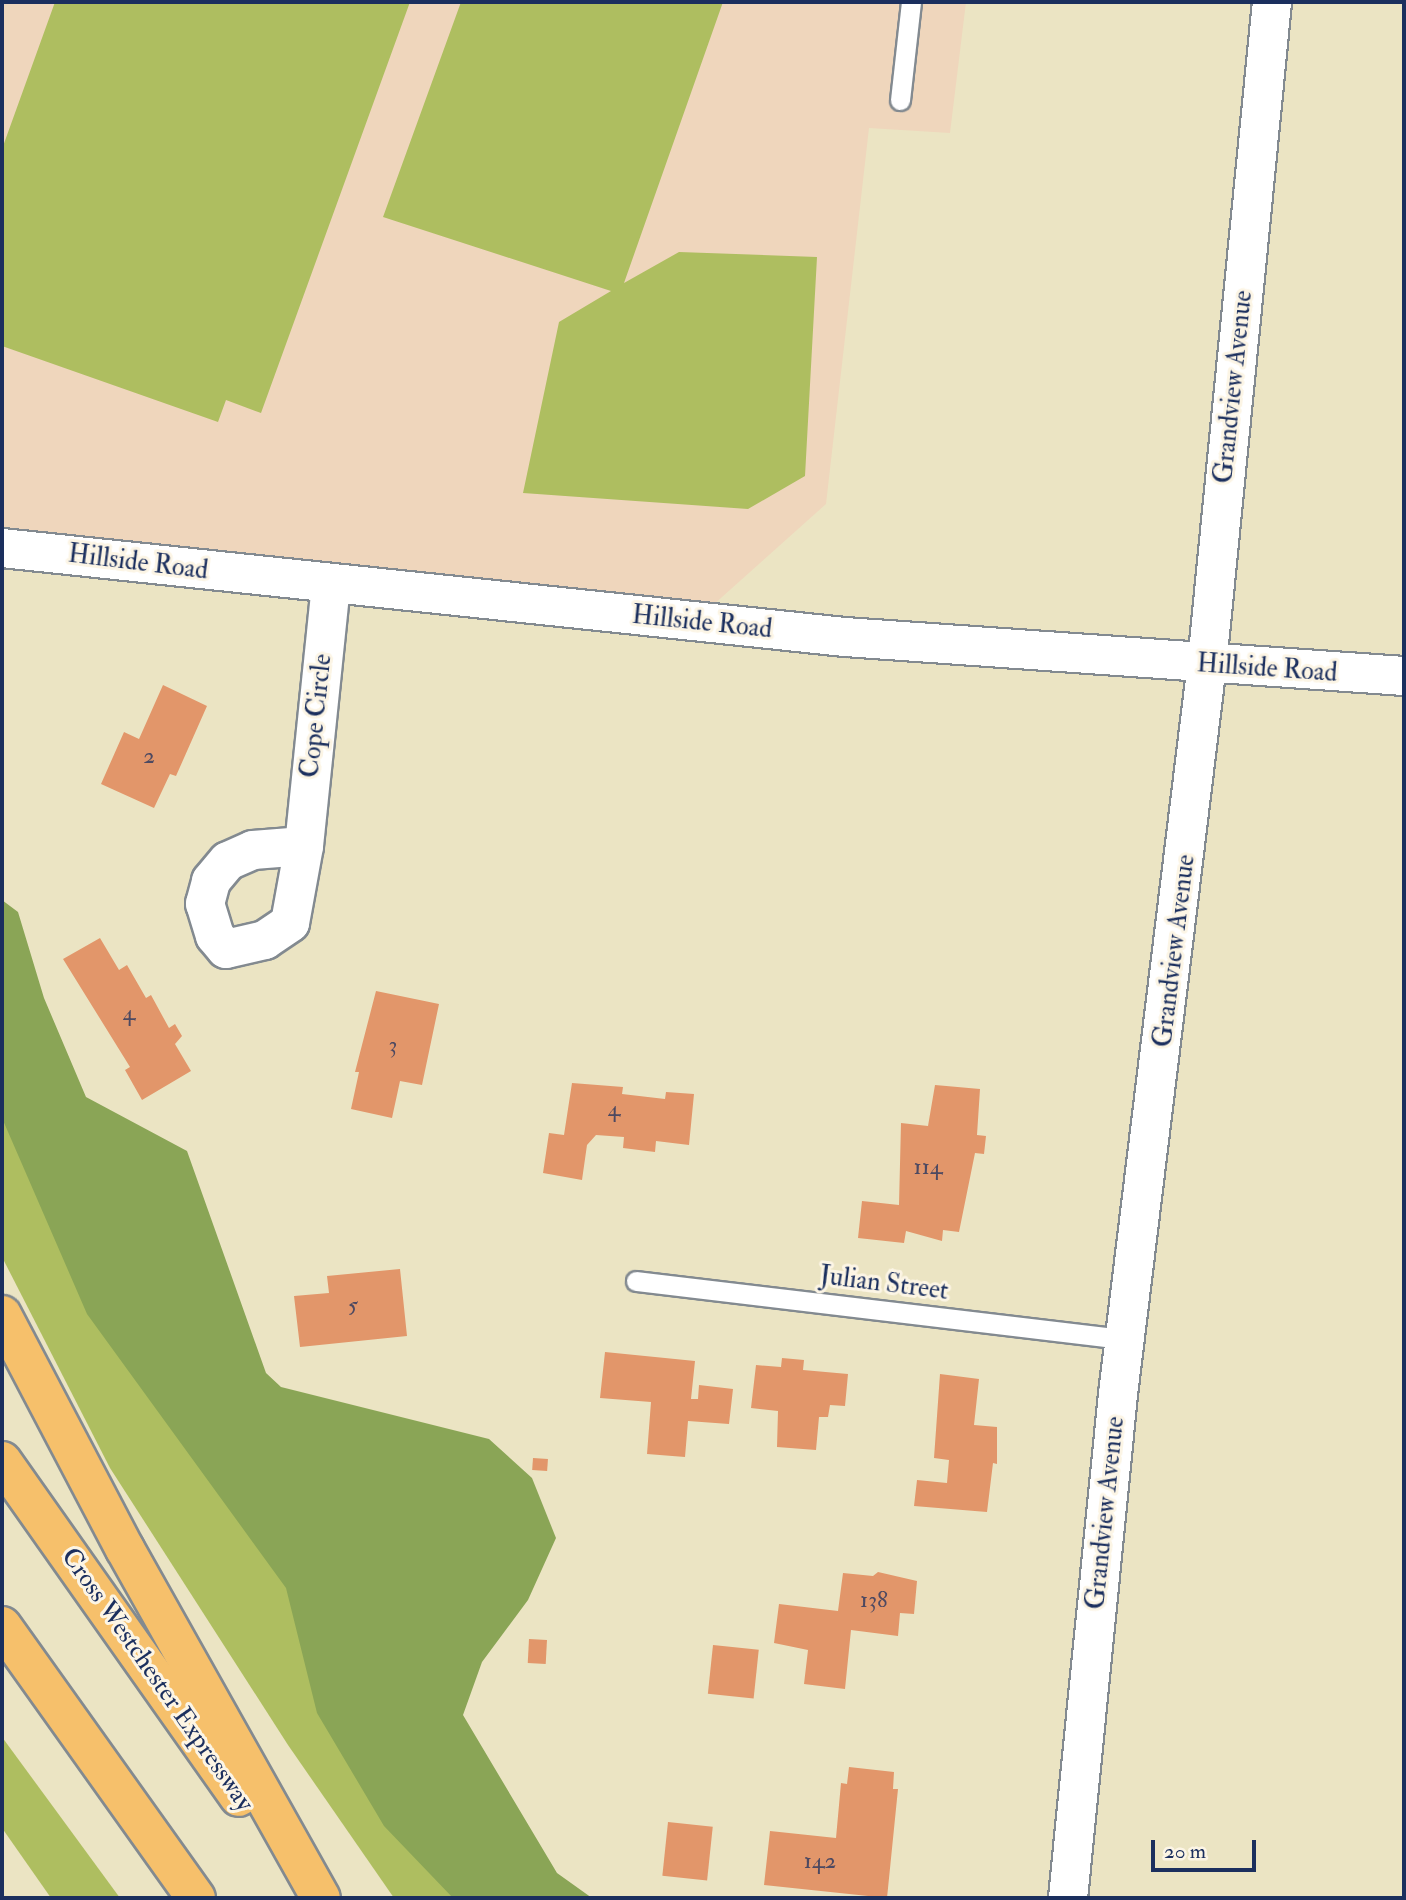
<!DOCTYPE html>
<style>
body{margin:0}
#map{position:relative;width:1406px;height:1900px;overflow:hidden;background:#ebe4c3;font-family:"IM FELL Double Pica",serif}
div>[style]{position:absolute}
.built>*{inset:0;background:#efd6bc}
.green>*{inset:0;background:#aebe60}
.forest>*{inset:0;background:#8aa556}
.building>*{inset:0;background:#e2966a;transform-origin:0 0}
.roads{filter:drop-shadow(2px 0 #838a90) drop-shadow(-2px 0 #838a90) drop-shadow(0 2px #838a90) drop-shadow(0 -2px #838a90)}
.lane>*{height:19px;margin:-9.5px;padding:0 9.5px;transform-origin:9.5px;border-radius:9.5px;background:#fff}
.street>*{height:38px;margin:-19px;padding:0 19px;transform-origin:19px;border-radius:19px;background:#fff}
.highway>*{height:38px;margin:-19px;padding:0 19px;transform-origin:19px;border-radius:19px;background:#f6c06b}
span{translate:-50% -50%;white-space:nowrap;text-align:center;line-height:1.15;-webkit-text-stroke:6px #fcf5e5;paint-order:stroke}
.number-label{font-size:23px;color:#4d4961}
.number-label span{-webkit-text-stroke-width:0}
.street-label{font-size:26px;color:#1b2f5e}
.frame{position:absolute;inset:0;border:4px solid #1b2f5e;pointer-events:none}
.scale{position:absolute;left:1151px;top:1840px;width:105px;height:32px;box-sizing:border-box;border:4px solid #1b2f5e;border-top:0;padding-left:9px;font-size:21px;line-height:24px;white-space:nowrap;color:#1b2f5e;-webkit-text-stroke:5px #fcf5e5;paint-order:stroke}
</style>
<div id="map">
<div class="built">
<div style="clip-path:polygon(2px 2px,966px 2px,950px 133px,869px 128px,826px 504px,703px 614px,2px 531px)"></div>
</div>
<div class="green">
<div style="clip-path:polygon(55px 2px,410px 2px,261px 413px,226px 400px,218px 422px,2px 346px,2px 149px)"></div>
<div style="clip-path:polygon(461px 2px,723px 2px,624px 283px,679px 252px,817px 257px,805px 476px,748px 509px,523px 493px,559px 322px,611px 291px,383px 217px)"></div>
<div style="clip-path:polygon(2px 1001px,424px 1666px,524px 1898px,394px 1898px,288px 1745px,110px 1468px,2px 1257px)"></div>
<div style="clip-path:polygon(2px 1737px,120px 1898px,51px 1898px,2px 1828px)"></div>
</div>
<div class="forest">
<div style="clip-path:polygon(2px 900px,18px 912px,44px 998px,86px 1097px,187px 1151px,266px 1373px,281px 1387px,489px 1439px,532px 1478px,556px 1538px,528px 1600px,482px 1662px,463px 1715px,557px 1873px,592px 1898px,453px 1898px,384px 1826px,317px 1713px,286px 1588px,87px 1314px,2px 1118px)"></div>
</div>
<div class="building">
<div style="clip-path:polygon(163px 685px,207px 706px,176px 776px,170px 774px,154px 808px,101px 784px,124px 732px,139px 739px)"></div>
<div style="clip-path:polygon(100px 938px,119px 970px,127px 965px,146px 998px,151px 995px,169px 1028px,175px 1024px,182px 1036px,175px 1044px,191px 1071px,142px 1100px,125px 1070px,130px 1067px,63px 959px)"></div>
<div style="clip-path:polygon(376px 991px,439px 1004px,422px 1085px,400px 1081px,392px 1118px,351px 1109px,359px 1072px,355px 1072px)"></div>
<div style="clip-path:polygon(572px 1083px,623px 1087px,622px 1094px,665px 1099px,666px 1092px,694px 1094px,689px 1145px,656px 1141px,655px 1152px,623px 1148px,624px 1137px,596px 1135px,587px 1145px,582px 1180px,543px 1173px,549px 1133px,564px 1135px)"></div>
<div style="clip-path:polygon(935px 1085px,980px 1089px,977px 1135px,986px 1136px,984px 1154px,975px 1153px,959px 1232px,943px 1230px,942px 1241px,906px 1231px,904px 1243px,858px 1238px,862px 1201px,899px 1205px,901px 1123px,928px 1126px)"></div>
<div style="clip-path:polygon(400px 1269px,407px 1336px,300px 1347px,294px 1296px,329px 1293px,327px 1276px)"></div>
<div style="clip-path:polygon(605px 1352px,695px 1361px,691px 1399px,698px 1399px,699px 1385px,733px 1389px,729px 1424px,688px 1421px,685px 1457px,647px 1454px,651px 1402px,600px 1398px)"></div>
<div style="clip-path:polygon(782px 1358px,804px 1360px,803px 1370px,848px 1374px,845px 1406px,830px 1405px,828px 1417px,819px 1417px,816px 1450px,777px 1447px,778px 1411px,751px 1408px,756px 1365px,781px 1367px)"></div>
<div style="clip-path:polygon(940px 1374px,979px 1379px,974px 1425px,997px 1427px,997px 1464px,993px 1463px,987px 1512px,914px 1506px,917px 1480px,947px 1483px,949px 1460px,934px 1458px)"></div>
<div style="left:533px;top:1458px;width:15px;height:12px;rotate:4deg"></div>
<div style="clip-path:polygon(878px 1572px,917px 1581px,914px 1614px,900px 1613px,898px 1636px,851px 1630px,845px 1689px,804px 1684px,808px 1650px,774px 1643px,779px 1604px,838px 1611px,843px 1573px,873px 1576px)"></div>
<div style="left:529px;top:1639px;width:18px;height:24px;rotate:3deg"></div>
<div style="left:713px;top:1645px;width:46px;height:49px;rotate:6deg"></div>
<div style="clip-path:polygon(849px 1767px,894px 1772px,893px 1789px,898px 1789px,887px 1898px,764px 1885px,770px 1831px,836px 1838px,841px 1783px,847px 1784px)"></div>
<div style="left:668px;top:1822px;width:45px;height:54px;rotate:6deg"></div>
</div>
<div class="roads">
<div class="lane">
<div style="left:900px;top:100px;width:99px;rotate:-83.6deg"></div>
<div style="left:636px;top:1281px;width:493px;rotate:6.8deg"></div>
</div>
<div class="street">
<div style="left:2px;top:548px;width:848px;rotate:6.03deg"></div>
<div style="left:845px;top:637px;width:560px;rotate:3.99deg"></div>
<div style="left:304px;top:846px;width:78px;rotate:100.3deg"></div>
<div style="left:290px;top:923px;width:30px;rotate:146deg"></div>
<div style="left:265px;top:940px;width:40px;rotate:167deg"></div>
<div style="left:226px;top:949px;width:17px;rotate:-130deg"></div>
<div style="left:215px;top:936px;width:34px;rotate:-107deg"></div>
<div style="left:205px;top:904px;width:24px;rotate:-75deg"></div>
<div style="left:211px;top:881px;width:26px;rotate:-50deg"></div>
<div style="left:228px;top:861px;width:27px;rotate:-24deg"></div>
<div style="left:253px;top:850px;width:51px;rotate:-4.5deg"></div>
<div style="left:304px;top:846px;width:262px;rotate:-84.1deg"></div>
<div style="left:1068px;top:1898px;width:506px;rotate:-84.33deg"></div>
<div style="left:1118px;top:1394px;width:735px;rotate:-83.05deg"></div>
<div style="left:1207px;top:664px;width:665px;rotate:-84.39deg"></div>
</div>
<div class="highway">
<div style="left:2px;top:1315px;width:264px;rotate:62.3deg"></div>
<div style="left:125px;top:1549px;width:400px;rotate:60.7deg"></div>
<div style="left:2px;top:1461px;width:411px;rotate:54.8deg"></div>
<div style="left:2px;top:1626px;width:334px;rotate:54.5deg"></div>
</div>
</div>
<div class="number-label">
<span style="left:149px;top:756px">2</span>
<span style="left:129px;top:1013px">4</span>
<span style="left:393px;top:1045px">3</span>
<span style="left:614px;top:1109px">4</span>
<span style="left:928px;top:1167px">114</span>
<span style="left:353px;top:1305px">5</span>
<span style="left:874px;top:1600px">138</span>
<span style="left:820px;top:1861px">142</span>
</div>
<div class="street-label">
<span style="left:1234px;top:387px;rotate:-84deg">Grandview Avenue</span>
<span style="left:138px;top:563px;rotate:7deg">Hillside Road</span>
<span style="left:702px;top:623px;rotate:6deg">Hillside Road</span>
<span style="left:1267px;top:669px;rotate:4deg">Hillside Road</span>
<span style="left:317px;top:716px;rotate:-84deg">Cope Circle</span>
<span style="left:1175px;top:951px;rotate:-83deg">Grandview Avenue</span>
<span style="left:884px;top:1284px;rotate:7deg">Julian Street</span>
<span style="left:1106px;top:1513px;rotate:-84deg">Grandview Avenue</span>
<span style="left:157px;top:1680px;rotate:55deg">Cross Westchester Expressway</span>
</div>
<div class="frame"></div>
<div class="scale">20 m</div>
</div>
